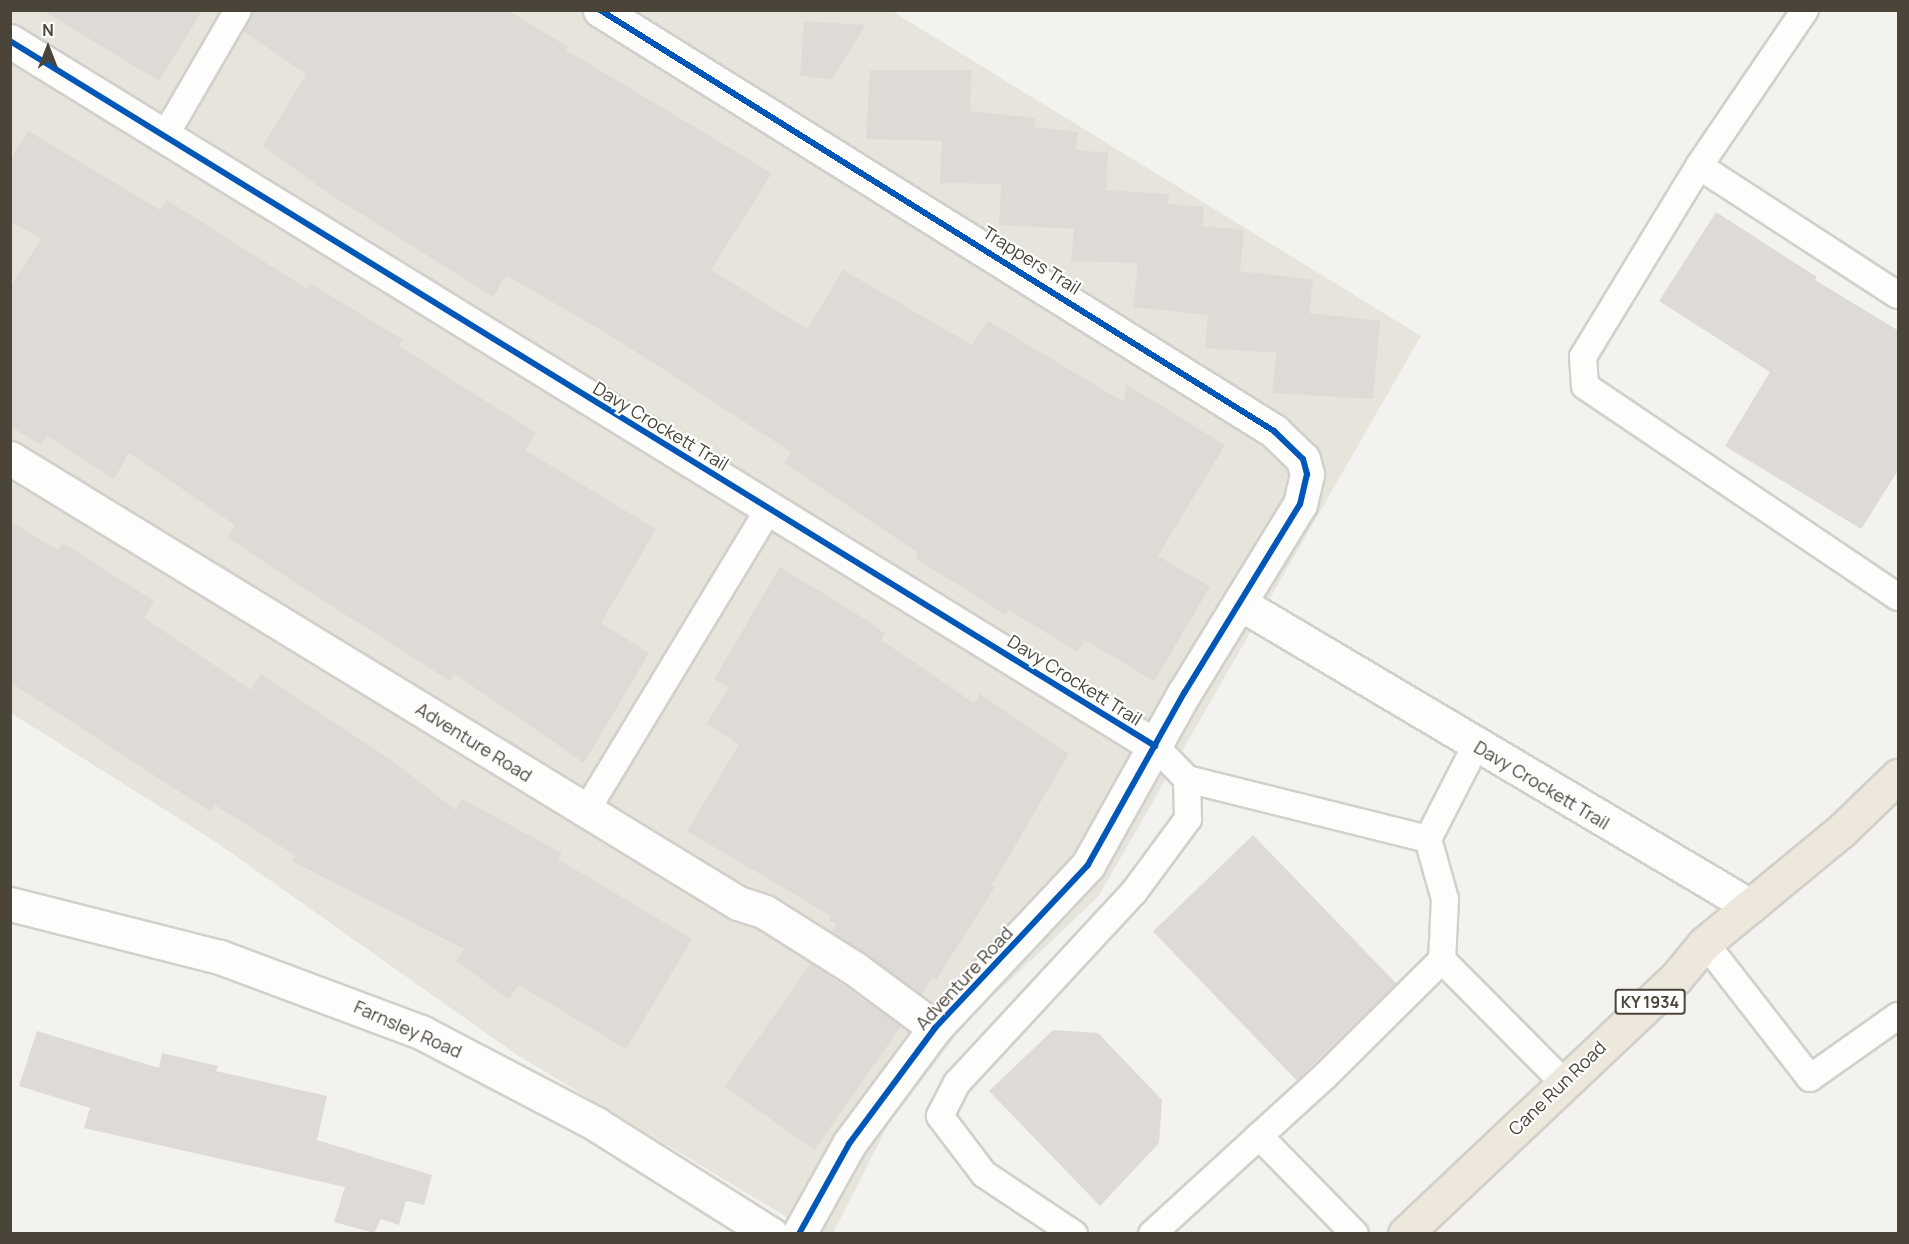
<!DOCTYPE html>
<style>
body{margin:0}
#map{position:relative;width:1909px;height:1244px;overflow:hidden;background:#f4f2ee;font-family:Manrope,sans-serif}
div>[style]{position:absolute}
.residential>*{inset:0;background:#e7e4dc}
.building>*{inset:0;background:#dedbd6;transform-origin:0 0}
.roads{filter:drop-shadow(2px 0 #d2d0cb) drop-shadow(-2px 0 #d2d0cb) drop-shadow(0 2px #d2d0cb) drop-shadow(0 -2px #d2d0cb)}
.lane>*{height:26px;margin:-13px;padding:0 13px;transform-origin:13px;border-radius:13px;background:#fdfdfc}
.street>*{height:33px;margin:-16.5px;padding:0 16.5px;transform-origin:16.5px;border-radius:16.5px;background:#fdfdfc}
.highway>*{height:33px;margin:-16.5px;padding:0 16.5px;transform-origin:16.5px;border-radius:16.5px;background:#ede8db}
.cycleway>*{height:6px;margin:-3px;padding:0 3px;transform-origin:3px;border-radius:3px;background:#0057b8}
span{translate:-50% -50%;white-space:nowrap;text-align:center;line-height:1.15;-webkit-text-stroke:4.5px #fff;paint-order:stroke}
.shield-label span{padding:2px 4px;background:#fff;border:2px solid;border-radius:4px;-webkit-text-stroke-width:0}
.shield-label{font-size:16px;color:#4b4439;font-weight:700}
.street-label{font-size:18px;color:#4b4439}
.frame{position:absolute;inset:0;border:12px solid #4b4439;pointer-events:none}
.north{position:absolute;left:18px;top:18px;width:60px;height:60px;-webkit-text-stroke:4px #fff;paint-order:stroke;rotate:0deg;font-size:16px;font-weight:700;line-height:24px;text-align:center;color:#4b4439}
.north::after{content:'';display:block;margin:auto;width:21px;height:27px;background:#4b4439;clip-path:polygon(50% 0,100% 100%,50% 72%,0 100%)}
</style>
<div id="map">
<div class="residential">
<div style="clip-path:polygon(10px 11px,892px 11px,1421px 336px,1098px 897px,967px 1021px,888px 1125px,833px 1233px,813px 1233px,517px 1055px,216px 842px,11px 713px)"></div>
</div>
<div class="building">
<div style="clip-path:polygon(42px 10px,203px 10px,159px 81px)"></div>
<div style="clip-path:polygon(253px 10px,507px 10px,568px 47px,566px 50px,772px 173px,711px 270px,807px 329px,843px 270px,972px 345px,988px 321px,1124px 402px,1126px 384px,1225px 445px,1158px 556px,1210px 587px,1154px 681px,1085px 640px,1077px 652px,1009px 610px,1006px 615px,915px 558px,918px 553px,784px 463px,791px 452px,616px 339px,506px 275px,493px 297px,328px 193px,263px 146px,306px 74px,243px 31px)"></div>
<div style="clip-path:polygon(804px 21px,866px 25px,832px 79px,800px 76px)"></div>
<div style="clip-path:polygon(870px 70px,971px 70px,970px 111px,1035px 118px,1034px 127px,1078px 132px,1076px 150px,1108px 153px,1106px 190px,1169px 194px,1168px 204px,1204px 207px,1202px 226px,1244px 230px,1240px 271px,1313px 280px,1309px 313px,1380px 321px,1373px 399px,1272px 393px,1276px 353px,1205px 348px,1208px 315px,1133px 307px,1138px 263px,1071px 261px,1074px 229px,999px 225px,1001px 184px,940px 183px,942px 141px,866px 139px)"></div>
<div style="clip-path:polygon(28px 131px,160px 210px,167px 200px,307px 289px,310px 283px,403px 340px,399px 346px,536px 433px,525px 450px,656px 529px,601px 623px,649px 653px,584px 763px,455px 674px,450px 681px,294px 582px,227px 537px,235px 525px,129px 453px,114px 479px,47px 436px,41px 445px,10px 426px,10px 287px,41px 239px,10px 221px,10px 160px)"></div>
<div style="clip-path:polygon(1716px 212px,1817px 277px,1815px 280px,1899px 331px,1899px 469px,1861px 529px,1725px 446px,1770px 372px,1659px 301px)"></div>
<div style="clip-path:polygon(10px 521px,58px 550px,63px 543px,154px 601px,144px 618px,251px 690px,261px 674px,393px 761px,455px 810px,462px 799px,562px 853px,558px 859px,692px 939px,626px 1049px,519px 985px,509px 999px,456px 961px,464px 949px,292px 861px,295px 855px,215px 805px,211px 812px,10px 682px)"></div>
<div style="clip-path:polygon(780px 567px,868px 621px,885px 634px,881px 640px,974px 703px,980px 694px,1069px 754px,992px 885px,995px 887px,936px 980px,932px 978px,921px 995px,831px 932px,836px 924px,828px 920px,831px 916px,687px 831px,739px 745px,707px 723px,729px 688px,714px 679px)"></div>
<div style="left:1253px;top:835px;width:207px;height:139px;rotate:46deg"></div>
<div style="left:811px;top:963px;width:110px;height:151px;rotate:35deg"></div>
<div style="clip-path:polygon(1053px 1030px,1098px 1033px,1162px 1100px,1159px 1143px,1100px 1206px,989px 1091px)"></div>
<div style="clip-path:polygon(37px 1031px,159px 1068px,162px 1053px,218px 1066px,216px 1071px,327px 1096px,317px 1140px,432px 1175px,424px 1205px,406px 1201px,399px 1225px,381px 1219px,374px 1233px,334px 1222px,345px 1187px,84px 1128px,90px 1108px,19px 1086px)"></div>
</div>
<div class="roads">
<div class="lane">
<div style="left:1805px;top:10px;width:189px;rotate:124.2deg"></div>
<div style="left:1699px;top:166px;width:237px;rotate:33deg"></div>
<div style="left:163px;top:139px;width:149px;rotate:-59.8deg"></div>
<div style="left:1699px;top:166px;width:223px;rotate:121.3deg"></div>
<div style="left:1583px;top:357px;width:29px;rotate:86deg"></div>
<div style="left:1585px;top:386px;width:377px;rotate:34deg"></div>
<div style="left:1187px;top:779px;width:248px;rotate:14deg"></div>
<div style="left:586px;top:811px;width:353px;rotate:-58.8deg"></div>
<div style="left:1705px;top:943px;width:171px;rotate:52.1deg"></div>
<div style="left:1810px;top:1078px;width:108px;rotate:-35.2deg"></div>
<div style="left:1442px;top:960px;width:172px;rotate:45.2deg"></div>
<div style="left:1259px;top:1136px;width:137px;rotate:45.6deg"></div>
<div style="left:1074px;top:1234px;width:108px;rotate:-146.3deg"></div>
<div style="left:984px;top:1174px;width:73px;rotate:-127.2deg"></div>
<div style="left:940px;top:1116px;width:37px;rotate:-63deg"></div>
<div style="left:957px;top:1083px;width:260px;rotate:-47.2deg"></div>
<div style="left:1134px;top:892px;width:91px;rotate:-53.5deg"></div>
<div style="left:1188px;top:819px;width:40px;rotate:-91.4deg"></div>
<div style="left:1187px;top:779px;width:46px;rotate:-134.1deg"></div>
<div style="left:1152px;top:1234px;width:234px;rotate:-42.4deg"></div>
<div style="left:1325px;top:1076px;width:165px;rotate:-44.8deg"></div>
<div style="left:1442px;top:960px;width:61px;rotate:-87.2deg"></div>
<div style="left:1445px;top:899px;width:62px;rotate:-105.8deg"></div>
<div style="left:1428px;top:839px;width:106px;rotate:-62.9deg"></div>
</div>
<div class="street">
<div style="left:600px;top:10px;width:795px;rotate:31.99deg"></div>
<div style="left:1274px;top:431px;width:40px;rotate:44deg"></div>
<div style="left:1303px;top:459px;width:16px;rotate:75deg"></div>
<div style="left:1307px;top:474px;width:31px;rotate:103deg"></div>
<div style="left:1300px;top:504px;width:222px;rotate:121.5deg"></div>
<div style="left:1184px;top:693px;width:197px;rotate:119.2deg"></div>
<div style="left:1088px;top:865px;width:224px;rotate:133.2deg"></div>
<div style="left:935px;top:1028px;width:144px;rotate:126.6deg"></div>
<div style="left:849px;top:1144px;width:103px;rotate:119.1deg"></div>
<div style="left:10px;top:41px;width:1345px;rotate:31.62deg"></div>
<div style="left:10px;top:458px;width:853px;rotate:31.44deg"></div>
<div style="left:738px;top:903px;width:28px;rotate:18deg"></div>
<div style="left:765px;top:912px;width:105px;rotate:32.2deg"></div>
<div style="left:854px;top:968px;width:101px;rotate:36.5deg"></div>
<div style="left:1241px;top:604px;width:592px;rotate:30.68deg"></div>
<div style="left:10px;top:904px;width:217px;rotate:14.2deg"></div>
<div style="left:220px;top:957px;width:215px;rotate:20.5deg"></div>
<div style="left:421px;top:1032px;width:198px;rotate:27.7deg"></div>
<div style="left:596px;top:1124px;width:207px;rotate:32.2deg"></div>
</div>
<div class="highway">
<div style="left:1405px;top:1234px;width:371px;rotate:-43.4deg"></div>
<div style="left:1675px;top:979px;width:47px;rotate:-50.2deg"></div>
<div style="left:1705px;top:943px;width:178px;rotate:-39.5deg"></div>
<div style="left:1842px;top:830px;width:78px;rotate:-44deg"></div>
</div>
</div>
<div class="cycleway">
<div style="left:600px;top:10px;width:795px;rotate:31.99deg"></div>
<div style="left:1274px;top:431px;width:40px;rotate:44deg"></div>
<div style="left:1303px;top:459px;width:16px;rotate:75deg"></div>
<div style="left:1307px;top:474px;width:31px;rotate:103deg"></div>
<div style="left:1300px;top:504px;width:222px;rotate:121.5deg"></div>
<div style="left:1184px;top:693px;width:197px;rotate:119.2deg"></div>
<div style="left:1088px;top:865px;width:224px;rotate:133.2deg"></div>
<div style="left:935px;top:1028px;width:144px;rotate:126.6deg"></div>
<div style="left:849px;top:1144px;width:103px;rotate:119.1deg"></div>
<div style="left:10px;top:41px;width:1345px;rotate:31.62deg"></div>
</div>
<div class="shield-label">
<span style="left:1650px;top:1002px">KY 1934</span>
</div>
<div class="street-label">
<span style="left:1032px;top:260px;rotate:32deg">Trappers Trail</span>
<span style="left:661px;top:426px;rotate:31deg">Davy Crockett Trail</span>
<span style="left:1075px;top:680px;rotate:32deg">Davy Crockett Trail</span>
<span style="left:474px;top:742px;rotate:32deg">Adventure Road</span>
<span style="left:1542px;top:785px;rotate:31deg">Davy Crockett Trail</span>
<span style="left:964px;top:978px;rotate:-47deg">Adventure Road</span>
<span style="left:408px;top:1029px;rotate:24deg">Farnsley Road</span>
<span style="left:1557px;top:1088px;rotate:-44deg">Cane Run Road</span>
</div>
<div class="frame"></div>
<div class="north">N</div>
</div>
